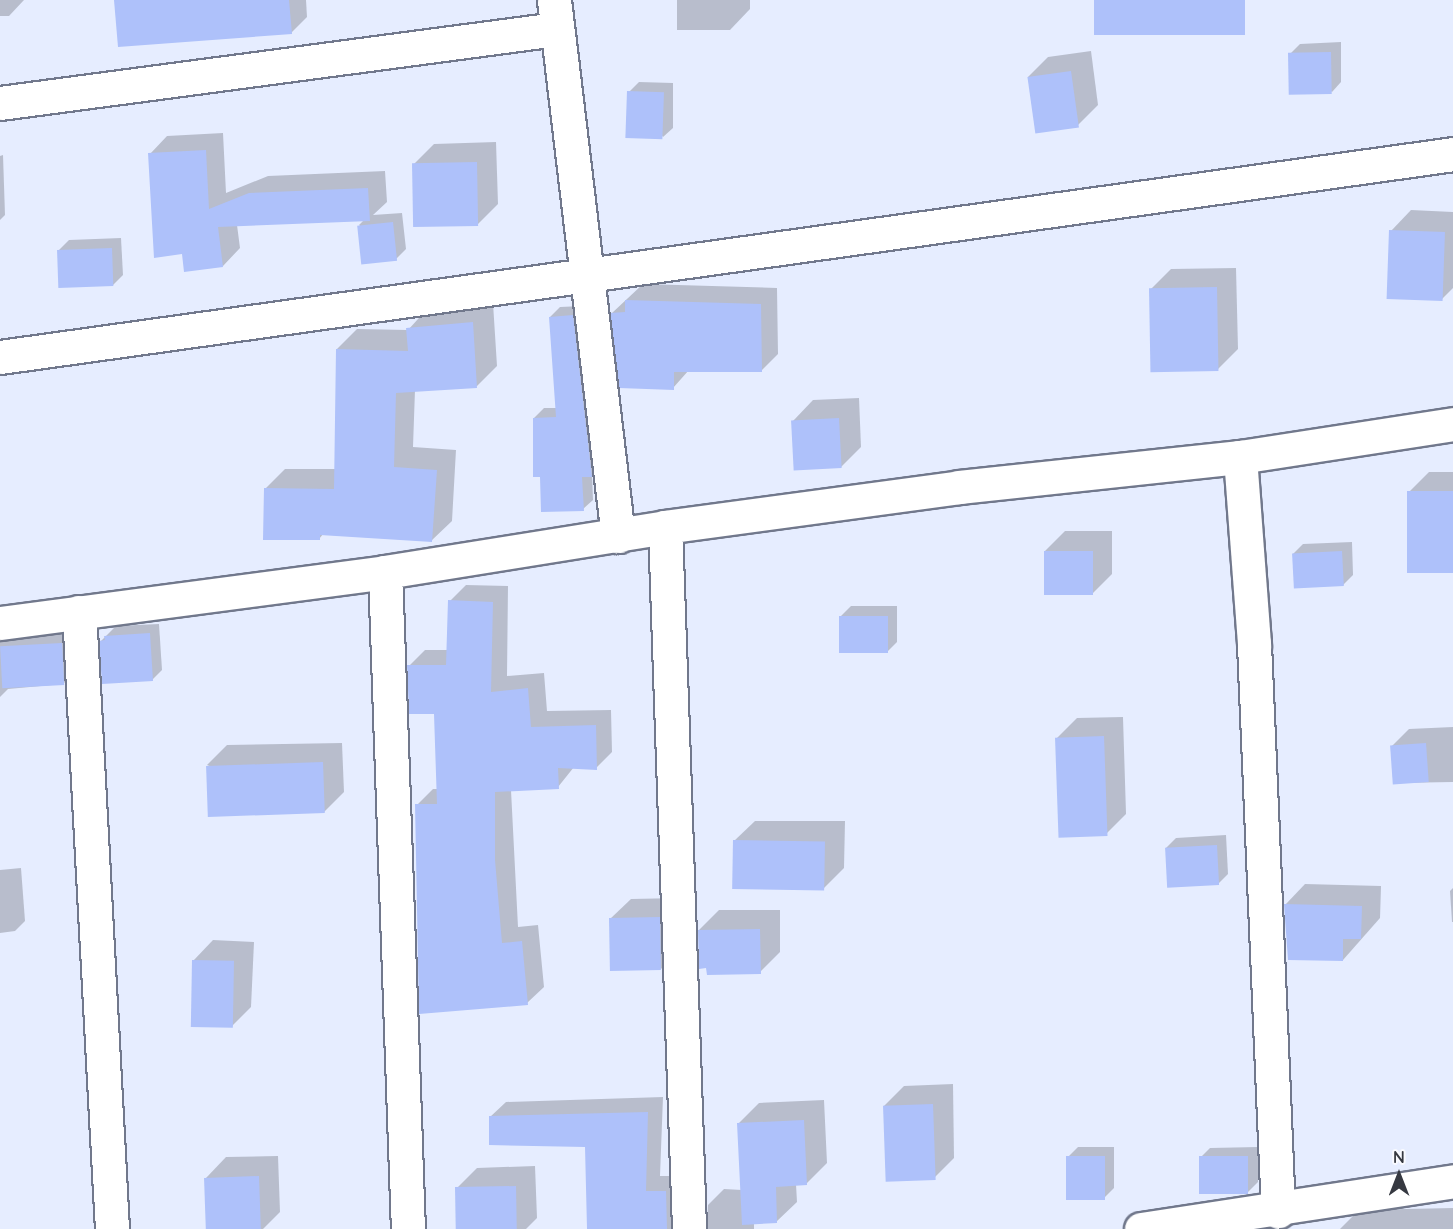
<!DOCTYPE html>
<style>
body{margin:0}
#map{position:relative;width:1453px;height:1229px;overflow:hidden;background:#e6edff;font-family:Quicksand,sans-serif}
div>[style]{position:absolute}
.shadow>*{inset:0;background:#0003}
.building>*{inset:0;background:#aec1fa;transform-origin:0 0}
.roads{filter:drop-shadow(2px 0 #71788c) drop-shadow(-2px 0 #71788c) drop-shadow(0 2px #71788c) drop-shadow(0 -2px #71788c)}
.minor>*{height:33px;margin:-16.5px;padding:0 16.5px;transform-origin:16.5px;border-radius:16.5px;background:#fff}
.tertiary>*{height:33px;margin:-16.5px;padding:0 16.5px;transform-origin:16.5px;border-radius:16.5px;background:#fff}
span{translate:-50% -50%;white-space:nowrap;text-align:center;line-height:1.15;-webkit-text-stroke:6px #f9faff;paint-order:stroke}
.north{position:absolute;left:1369px;top:1145px;width:60px;height:60px;-webkit-text-stroke:4px #f9faff;paint-order:stroke;rotate:0deg;font-size:16px;font-weight:700;line-height:24px;text-align:center;color:#363941}
.north::after{content:'';display:block;margin:auto;width:21px;height:27px;background:#363941;clip-path:polygon(50% 0,100% 100%,50% 72%,0 100%)}
</style>
<div id="map">
<div class="shadow">
<div style="clip-path:polygon(0 0,24px 0,9px 16px,0 16px)"></div>
<div style="clip-path:polygon(116px 0,306px 0,307px 17px,291px 33px)"></div>
<div style="clip-path:polygon(677px 0,750px 0,750px 9px,730px 30px,677px 30px)"></div>
<div style="clip-path:polygon(1341px 42px,1341px 82px,1332px 92px,1290px 54px,1300px 44px)"></div>
<div style="clip-path:polygon(1091px 51px,1098px 105px,1078px 125px,1028px 77px,1048px 57px)"></div>
<div style="clip-path:polygon(639px 82px,673px 83px,673px 128px,663px 137px,629px 92px)"></div>
<div style="clip-path:polygon(223px 133px,226px 193px,268px 176px,385px 171px,387px 202px,373px 215px,402px 213px,406px 249px,396px 259px,359px 225px,365px 219px,237px 225px,240px 248px,223px 266px,184px 252px,150px 154px,167px 136px)"></div>
<div style="clip-path:polygon(496px 142px,498px 204px,478px 224px,414px 164px,434px 144px)"></div>
<div style="clip-path:polygon(3px 155px,5px 215px,0 220px,0 156px)"></div>
<div style="clip-path:polygon(1411px 210px,1453px 212px,1453px 288px,1442px 299px,1391px 231px)"></div>
<div style="clip-path:polygon(121px 238px,123px 275px,113px 285px,59px 250px,69px 240px)"></div>
<div style="clip-path:polygon(1236px 268px,1238px 349px,1218px 369px,1151px 289px,1171px 269px)"></div>
<div style="clip-path:polygon(643px 284px,777px 288px,778px 354px,762px 370px,689px 370px,673px 388px,612px 313px)"></div>
<div style="clip-path:polygon(493px 303px,497px 366px,477px 386px,415px 390px,413px 447px,456px 450px,452px 521px,431px 541px,324px 533px,319px 539px,265px 489px,285px 469px,335px 469px,337px 349px,357px 329px,408px 330px,428px 308px)"></div>
<div style="clip-path:polygon(582px 306px,601px 465px,592px 474px,593px 500px,583px 509px,541px 476px,534px 418px,544px 408px,557px 408px,550px 317px,560px 307px)"></div>
<div style="clip-path:polygon(859px 398px,861px 447px,841px 467px,793px 421px,813px 400px)"></div>
<div style="clip-path:polygon(1429px 472px,1453px 472px,1453px 571px,1409px 492px)"></div>
<div style="clip-path:polygon(1065px 531px,1112px 531px,1112px 574px,1092px 594px,1045px 551px)"></div>
<div style="clip-path:polygon(1352px 542px,1353px 575px,1343px 585px,1293px 554px,1303px 544px)"></div>
<div style="clip-path:polygon(466px 585px,508px 586px,507px 676px,544px 673px,547px 711px,611px 710px,612px 752px,596px 768px,574px 767px,558px 787px,511px 790px,518px 927px,538px 925px,544px 987px,527px 1003px,417px 805px,433px 789px,438px 789px,435px 713px,409px 666px,425px 650px,448px 650px,450px 601px)"></div>
<div style="clip-path:polygon(851px 606px,897px 606px,897px 642px,887px 652px,841px 616px)"></div>
<div style="clip-path:polygon(159px 624px,162px 670px,152px 680px,101px 641px,116px 626px)"></div>
<div style="clip-path:polygon(78px 627px,81px 667px,63px 684px,8px 689px,0 697px,0 637px)"></div>
<div style="clip-path:polygon(1123px 717px,1126px 814px,1106px 834px,1057px 738px,1077px 718px)"></div>
<div style="clip-path:polygon(1453px 727px,1453px 782px,1395px 783px,1392px 746px,1409px 729px)"></div>
<div style="clip-path:polygon(342px 743px,344px 792px,324px 812px,207px 765px,227px 745px)"></div>
<div style="clip-path:polygon(755px 821px,845px 821px,844px 868px,824px 888px,734px 841px)"></div>
<div style="clip-path:polygon(1226px 835px,1228px 874px,1218px 884px,1166px 848px,1176px 838px)"></div>
<div style="clip-path:polygon(21px 868px,25px 921px,15px 931px,0 933px,0 870px)"></div>
<div style="clip-path:polygon(1305px 884px,1381px 886px,1380px 918px,1343px 960px,1285px 905px)"></div>
<div style="clip-path:polygon(1453px 888px,1453px 922px,1452px 922px,1450px 891px)"></div>
<div style="clip-path:polygon(679px 898px,681px 949px,661px 969px,610px 919px,631px 899px)"></div>
<div style="clip-path:polygon(719px 910px,780px 910px,780px 952px,760px 972px,708px 967px,699px 930px)"></div>
<div style="clip-path:polygon(213px 940px,254px 942px,251px 1007px,231px 1027px,193px 961px)"></div>
<div style="clip-path:polygon(953px 1084px,954px 1158px,934px 1178px,884px 1106px,904px 1086px)"></div>
<div style="clip-path:polygon(663px 1097px,660px 1176px,681px 1176px,695px 1229px,588px 1229px,587px 1146px,490px 1117px,506px 1102px)"></div>
<div style="clip-path:polygon(824px 1100px,827px 1163px,806px 1184px,796px 1184px,797px 1202px,776px 1222px,754px 1223px,754px 1229px,707px 1229px,708px 1205px,724px 1189px,742px 1190px,739px 1123px,759px 1103px)"></div>
<div style="clip-path:polygon(1078px 1147px,1114px 1147px,1114px 1188px,1104px 1198px,1068px 1157px)"></div>
<div style="clip-path:polygon(1258px 1147px,1258px 1182px,1248px 1192px,1200px 1158px,1210px 1148px)"></div>
<div style="clip-path:polygon(278px 1156px,280px 1212px,263px 1229px,208px 1229px,206px 1178px,226px 1157px)"></div>
<div style="clip-path:polygon(535px 1166px,537px 1218px,526px 1229px,457px 1229px,457px 1188px,477px 1168px)"></div>
<div style="clip-path:polygon(1453px 1208px,1453px 1229px,1340px 1229px,1359px 1210px)"></div>
</div>
<div class="building">
<div style="clip-path:polygon(114px 0,289px 0,292px 34px,118px 47px)"></div>
<div style="left:1094px;top:0;width:151px;height:35px"></div>
<div style="left:1331px;top:52px;width:42px;height:43px;rotate:89deg"></div>
<div style="left:1071px;top:71px;width:57px;height:44px;rotate:82deg"></div>
<div style="left:627px;top:91px;width:37px;height:47px;rotate:2deg"></div>
<div style="clip-path:polygon(206px 150px,209px 209px,249px 193px,368px 188px,370px 221px,218px 227px,223px 267px,184px 272px,182px 254px,154px 258px,148px 153px)"></div>
<div style="left:477px;top:162px;width:64px;height:65px;rotate:89deg"></div>
<div style="left:393px;top:222px;width:39px;height:36px;rotate:84deg"></div>
<div style="left:1389px;top:230px;width:56px;height:69px;rotate:2deg"></div>
<div style="left:112px;top:248px;width:38px;height:55px;rotate:88deg"></div>
<div style="left:1217px;top:287px;width:84px;height:68px;rotate:89deg"></div>
<div style="clip-path:polygon(625px 300px,761px 304px,762px 372px,674px 372px,674px 390px,619px 388px,610px 313px,625px 312px)"></div>
<div style="clip-path:polygon(573px 315px,592px 477px,582px 477px,584px 511px,541px 512px,540px 477px,533px 477px,533px 418px,556px 417px,549px 317px)"></div>
<div style="clip-path:polygon(473px 322px,477px 388px,396px 393px,394px 467px,437px 470px,432px 542px,320px 535px,320px 540px,263px 540px,264px 488px,334px 489px,336px 349px,408px 351px,406px 328px)"></div>
<div style="left:839px;top:418px;width:50px;height:48px;rotate:87deg"></div>
<div style="left:1453px;top:491px;width:82px;height:46px;rotate:90deg"></div>
<div style="left:1044px;top:551px;width:49px;height:44px"></div>
<div style="left:1342px;top:551px;width:35px;height:50px;rotate:87deg"></div>
<div style="clip-path:polygon(448px 600px,493px 602px,491px 692px,528px 688px,531px 727px,596px 725px,597px 770px,558px 768px,559px 789px,495px 792px,495px 860px,502px 943px,522px 941px,528px 1005px,419px 1014px,415px 804px,437px 804px,434px 714px,409px 714px,407px 665px,446px 665px)"></div>
<div style="left:839px;top:616px;width:49px;height:37px"></div>
<div style="clip-path:polygon(150px 633px,153px 681px,102px 684px,99px 641px,105px 640px,104px 636px)"></div>
<div style="left:62px;top:643px;width:42px;height:62px;rotate:87deg"></div>
<div style="left:1104px;top:736px;width:100px;height:49px;rotate:88deg"></div>
<div style="left:1426px;top:743px;width:39px;height:36px;rotate:86deg"></div>
<div style="left:323px;top:762px;width:51px;height:117px;rotate:88deg"></div>
<div style="left:733px;top:840px;width:92px;height:49px;rotate:1deg"></div>
<div style="left:1217px;top:845px;width:40px;height:52px;rotate:87deg"></div>
<div style="clip-path:polygon(1284px 904px,1362px 906px,1361px 939px,1343px 939px,1343px 961px,1288px 960px)"></div>
<div style="left:660px;top:917px;width:53px;height:51px;rotate:89deg"></div>
<div style="clip-path:polygon(760px 929px,761px 974px,707px 975px,706px 968px,699px 969px,698px 930px)"></div>
<div style="left:192px;top:960px;width:42px;height:67px;rotate:1deg"></div>
<div style="left:933px;top:1104px;width:76px;height:50px;rotate:88deg"></div>
<div style="clip-path:polygon(648px 1112px,646px 1191px,666px 1191px,667px 1229px,587px 1229px,585px 1147px,489px 1145px,489px 1116px)"></div>
<div style="clip-path:polygon(804px 1120px,807px 1185px,776px 1187px,777px 1223px,742px 1225px,737px 1123px)"></div>
<div style="left:1066px;top:1156px;width:39px;height:44px"></div>
<div style="left:1248px;top:1156px;width:38px;height:49px;rotate:90deg"></div>
<div style="left:259px;top:1176px;width:53px;height:55px;rotate:88deg"></div>
<div style="left:516px;top:1186px;width:43px;height:61px;rotate:89deg"></div>
</div>
<div class="roads">
<div class="minor">
<div style="left:554px;top:0;width:540px;rotate:83.19deg"></div>
<div style="left:0;top:103px;width:561px;rotate:-7.58deg"></div>
<div style="left:0;top:357px;width:1467px;rotate:-7.95deg"></div>
<div style="left:1240px;top:457px;width:188px;rotate:85.7deg"></div>
<div style="left:1254px;top:644px;width:568px;rotate:87.58deg"></div>
<div style="left:665px;top:527px;width:702px;rotate:88.04deg"></div>
<div style="left:385px;top:572px;width:657px;rotate:88deg"></div>
<div style="left:79px;top:612px;width:618px;rotate:86.94deg"></div>
<div style="left:0;top:623px;width:388px;rotate:-7.5deg"></div>
<div style="left:385px;top:572px;width:284px;rotate:-9.1deg"></div>
<div style="left:665px;top:527px;width:297px;rotate:-7.7deg"></div>
<div style="left:959px;top:487px;width:283px;rotate:-6.1deg"></div>
<div style="left:1240px;top:457px;width:216px;rotate:-8.8deg"></div>
</div>
<div class="tertiary">
<div style="left:1141px;top:1229px;width:316px;rotate:-8.7deg"></div>
</div>
</div>
<div class="north">N</div>
</div>
